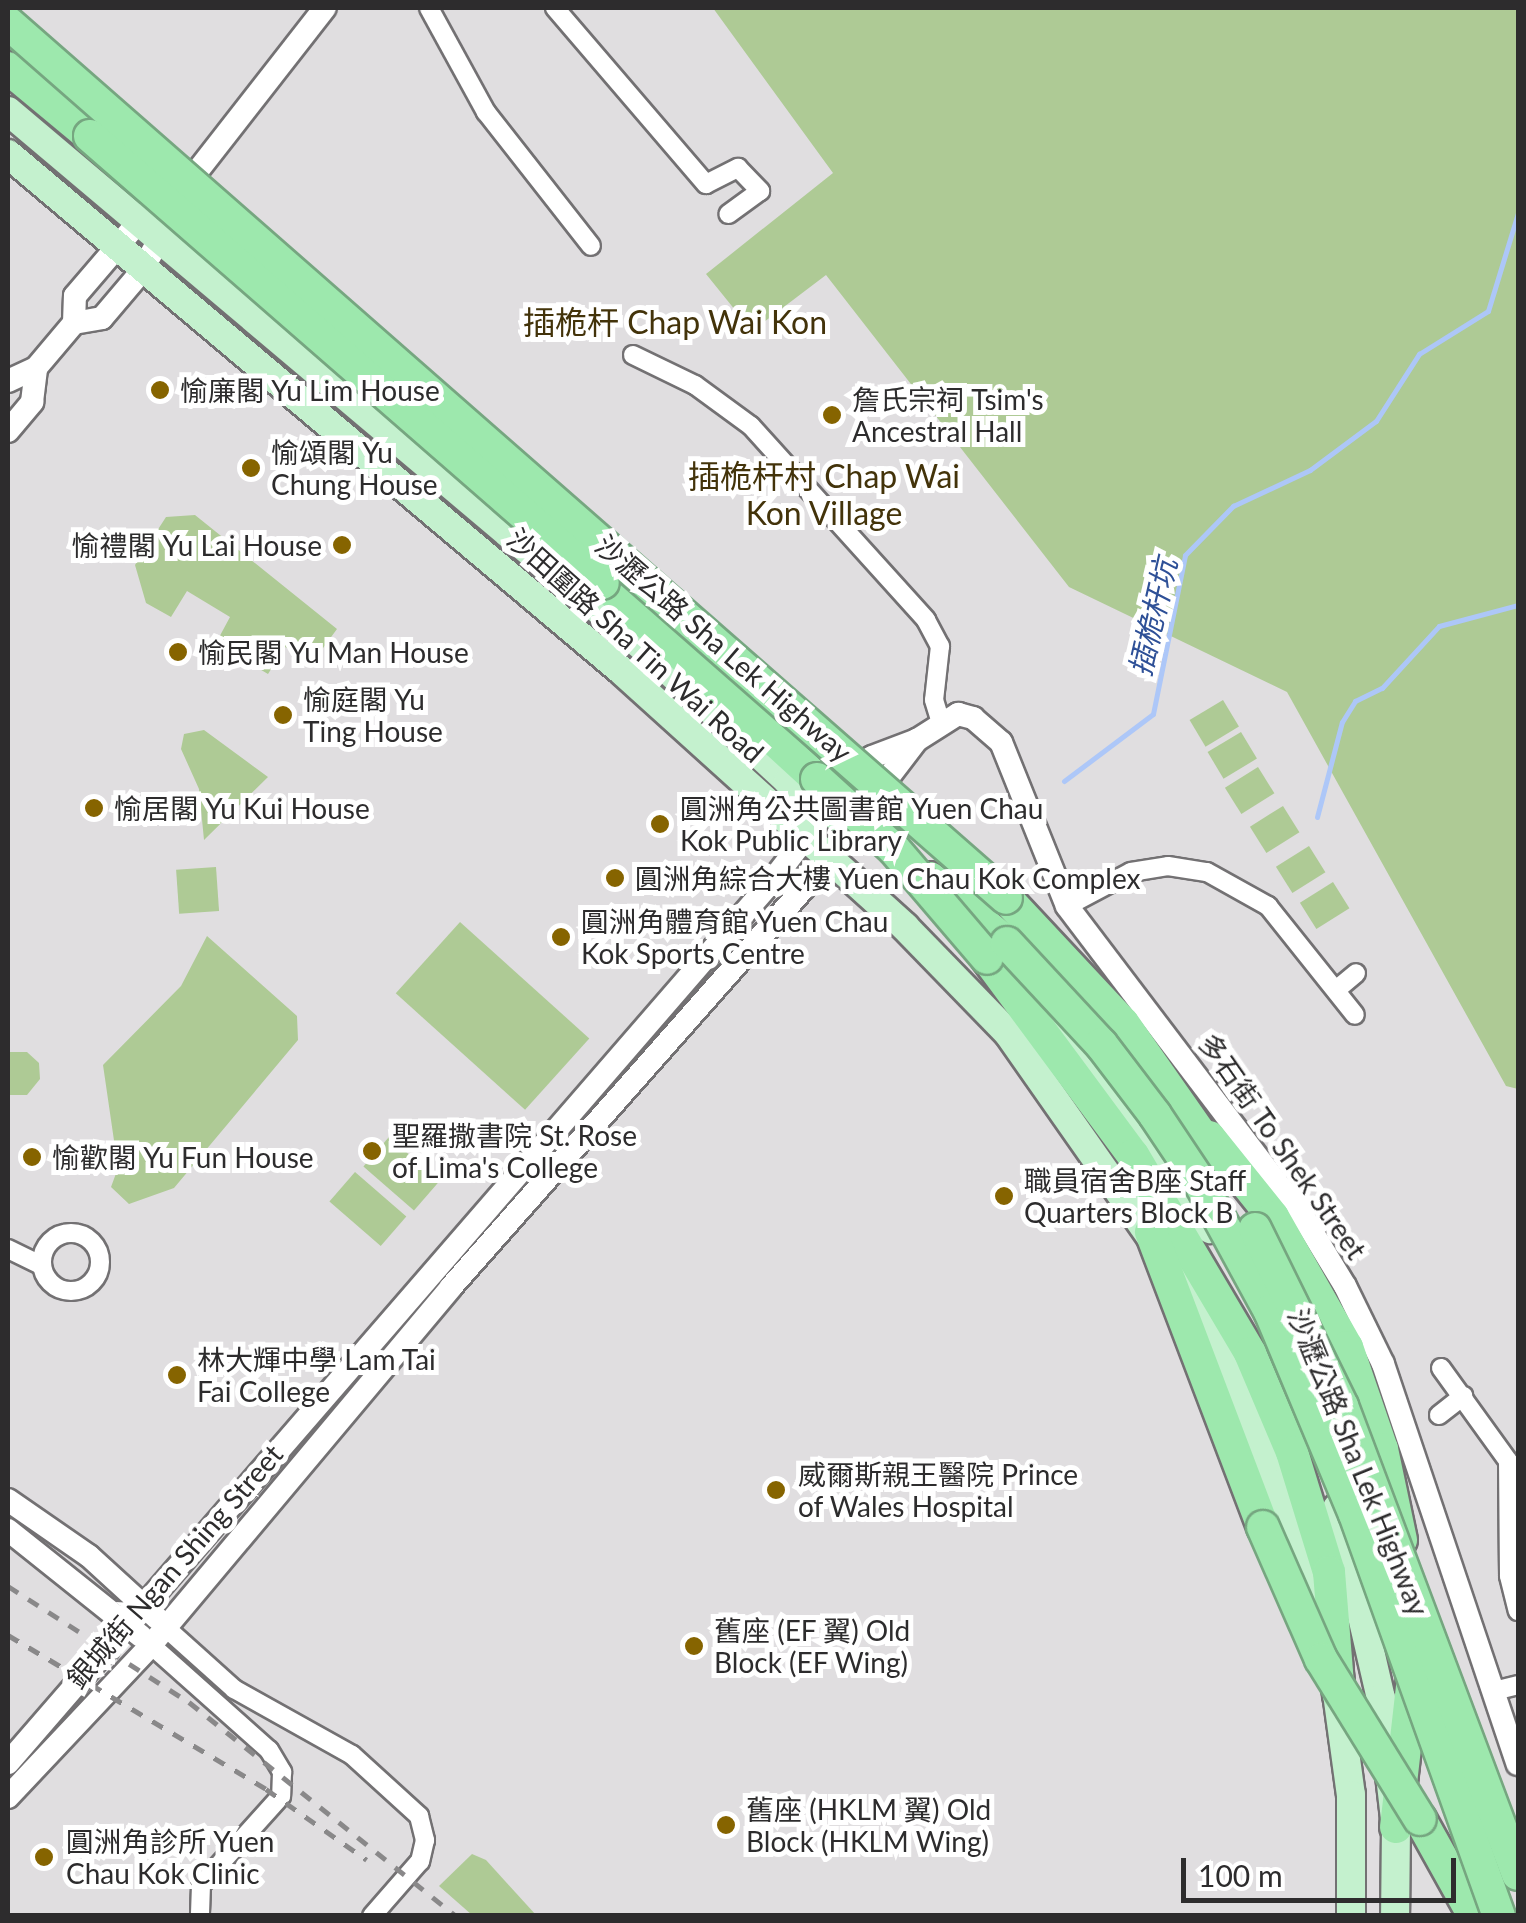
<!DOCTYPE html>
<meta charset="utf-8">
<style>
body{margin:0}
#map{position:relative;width:1526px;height:1923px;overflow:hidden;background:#e0dee0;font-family:Lato,"Noto Sans TC",sans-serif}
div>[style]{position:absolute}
.green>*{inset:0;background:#aeca95;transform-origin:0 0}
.stream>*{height:5px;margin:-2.5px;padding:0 2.5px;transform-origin:2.5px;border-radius:2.5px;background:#adc7f8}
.roads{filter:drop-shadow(2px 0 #737173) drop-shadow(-2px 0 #737173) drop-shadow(0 2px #737173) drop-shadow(0 -2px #737173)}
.minor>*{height:18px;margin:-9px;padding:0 9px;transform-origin:9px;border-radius:9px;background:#fff}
.minor>.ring{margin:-9px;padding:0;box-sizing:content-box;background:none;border:18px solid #fff;border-radius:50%}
.tertiary>*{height:22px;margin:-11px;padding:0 11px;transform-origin:11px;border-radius:11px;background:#fff}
.primary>*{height:28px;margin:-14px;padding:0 14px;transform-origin:14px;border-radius:14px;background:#c4f1ce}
.motorway>*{height:32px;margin:-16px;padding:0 16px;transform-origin:16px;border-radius:16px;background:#9de8ad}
.rail>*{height:5px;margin-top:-2.5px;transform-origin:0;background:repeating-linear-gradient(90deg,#898889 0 12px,transparent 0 24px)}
.bridges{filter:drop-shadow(2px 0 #76a680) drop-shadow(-2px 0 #76a680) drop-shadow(0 2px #76a680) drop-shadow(0 -2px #76a680)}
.motorway-bridge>*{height:32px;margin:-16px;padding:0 16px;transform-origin:16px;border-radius:16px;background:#9de8ad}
.dots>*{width:28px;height:28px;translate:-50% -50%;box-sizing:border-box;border:5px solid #fff;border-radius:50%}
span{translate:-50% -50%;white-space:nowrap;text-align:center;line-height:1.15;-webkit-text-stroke:10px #fff;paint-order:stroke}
.poi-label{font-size:28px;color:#2d2c2d}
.left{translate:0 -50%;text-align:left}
.right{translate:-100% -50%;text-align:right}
.street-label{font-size:28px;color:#2d2c2d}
.water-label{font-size:30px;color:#2e5097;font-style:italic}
.quarter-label{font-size:32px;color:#43330a}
.frame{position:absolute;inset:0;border:10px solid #2d2c2d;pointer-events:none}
.scale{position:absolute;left:1181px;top:1858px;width:275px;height:45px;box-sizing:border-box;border:5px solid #2d2c2d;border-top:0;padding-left:12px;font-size:30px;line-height:35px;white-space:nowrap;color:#2d2c2d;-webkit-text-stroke:8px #fff;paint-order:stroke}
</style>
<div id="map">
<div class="green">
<div style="clip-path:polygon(713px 8px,1518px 8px,1518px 1089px,1506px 1086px,1287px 692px,1069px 587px,826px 275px,752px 331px,706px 274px,833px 173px)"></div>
<div style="clip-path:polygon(195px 515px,337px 629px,312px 663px,285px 647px,268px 674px,216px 643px,230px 617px,187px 591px,171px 617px,146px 603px,135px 565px,166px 517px)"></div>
<div style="left:1223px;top:700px;width:31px;height:39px;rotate:59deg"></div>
<div style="clip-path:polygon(204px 730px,268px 777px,204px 840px,199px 789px,181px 749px,184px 734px)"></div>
<div style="left:1241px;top:732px;width:31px;height:39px;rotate:59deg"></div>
<div style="left:1258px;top:767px;width:31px;height:39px;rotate:58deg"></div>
<div style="left:1283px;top:806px;width:31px;height:39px;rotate:58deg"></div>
<div style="left:1309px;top:846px;width:31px;height:39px;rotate:58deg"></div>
<div style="left:216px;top:867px;width:44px;height:40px;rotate:86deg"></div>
<div style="left:1333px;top:882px;width:31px;height:39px;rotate:58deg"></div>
<div style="left:460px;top:922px;width:174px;height:96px;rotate:42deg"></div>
<div style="clip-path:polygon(207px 936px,297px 1016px,298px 1040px,174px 1188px,129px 1204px,111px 1187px,118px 1168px,103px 1065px,181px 986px)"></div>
<div style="clip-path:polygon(8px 1052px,27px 1052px,39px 1063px,40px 1079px,27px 1095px,8px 1095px)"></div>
<div style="left:389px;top:1137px;width:67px;height:39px;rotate:41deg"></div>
<div style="left:355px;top:1172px;width:68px;height:39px;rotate:41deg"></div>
<div style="clip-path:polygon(472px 1854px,486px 1860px,536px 1915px,472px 1915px,439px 1886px)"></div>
</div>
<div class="stream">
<div style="left:1064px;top:781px;width:111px;rotate:-37deg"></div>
<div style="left:1153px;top:714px;width:162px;rotate:-78.6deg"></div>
<div style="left:1185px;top:555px;width:69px;rotate:-45.6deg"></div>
<div style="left:1233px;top:506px;width:85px;rotate:-25.1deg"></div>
<div style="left:1310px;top:470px;width:82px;rotate:-36.6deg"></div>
<div style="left:1376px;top:421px;width:80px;rotate:-57.3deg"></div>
<div style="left:1419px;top:354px;width:81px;rotate:-31.9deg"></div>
<div style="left:1488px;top:311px;width:102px;rotate:-73deg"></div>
<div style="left:1317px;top:817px;width:98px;rotate:-75.3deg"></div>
<div style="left:1342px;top:722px;width:25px;rotate:-58deg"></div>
<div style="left:1355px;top:701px;width:30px;rotate:-26deg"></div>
<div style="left:1382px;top:688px;width:84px;rotate:-47.4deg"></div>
<div style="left:1439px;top:626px;width:82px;rotate:-14.9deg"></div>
</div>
<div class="roads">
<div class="minor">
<div style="left:429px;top:8px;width:119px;rotate:61.3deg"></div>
<div style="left:486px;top:112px;width:170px;rotate:51.9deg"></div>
<div style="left:555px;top:8px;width:232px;rotate:49.4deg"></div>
<div style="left:706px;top:184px;width:36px;rotate:-27deg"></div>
<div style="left:738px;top:168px;width:32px;rotate:46deg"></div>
<div style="left:760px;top:191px;width:39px;rotate:144deg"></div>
<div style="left:633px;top:355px;width:69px;rotate:25.8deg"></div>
<div style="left:695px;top:385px;width:69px;rotate:36.2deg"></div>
<div style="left:751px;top:426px;width:261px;rotate:47.9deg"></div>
<div style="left:926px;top:620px;width:30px;rotate:62deg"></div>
<div style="left:940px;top:646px;width:54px;rotate:96.3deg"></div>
<div style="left:934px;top:700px;width:21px;rotate:73deg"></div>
<div style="left:1067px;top:906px;width:72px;rotate:-28deg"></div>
<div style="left:1131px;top:872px;width:37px;rotate:-9deg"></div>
<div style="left:1168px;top:866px;width:39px;rotate:9deg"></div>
<div style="left:1207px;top:872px;width:70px;rotate:29.1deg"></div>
<div style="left:1268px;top:906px;width:139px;rotate:51.4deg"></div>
<div style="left:1336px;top:990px;width:26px;rotate:-40deg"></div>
<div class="ring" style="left:42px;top:1233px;width:40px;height:40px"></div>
<div style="left:8px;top:1249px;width:37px;rotate:26deg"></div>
<div style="left:1441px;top:1368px;width:115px;rotate:54.2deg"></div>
<div style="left:1508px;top:1461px;width:115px;rotate:89.5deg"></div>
<div style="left:1509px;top:1576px;width:36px;rotate:76deg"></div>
<div style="left:1439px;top:1415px;width:31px;rotate:-38deg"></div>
<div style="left:165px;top:1627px;width:93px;rotate:41.9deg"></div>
<div style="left:234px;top:1689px;width:135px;rotate:29.2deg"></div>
<div style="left:352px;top:1755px;width:91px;rotate:42.3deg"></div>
<div style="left:419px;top:1816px;width:25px;rotate:76deg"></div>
<div style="left:425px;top:1840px;width:22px;rotate:103deg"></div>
<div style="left:420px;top:1861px;width:73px;rotate:131.1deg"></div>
<div style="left:151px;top:1645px;width:158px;rotate:41.7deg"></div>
<div style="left:269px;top:1750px;width:26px;rotate:59deg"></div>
<div style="left:282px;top:1772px;width:24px;rotate:92deg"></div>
<div style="left:281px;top:1796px;width:120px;rotate:132deg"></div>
<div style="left:201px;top:1885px;width:31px;rotate:92deg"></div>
<div style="left:1494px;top:1691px;width:25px;rotate:-14deg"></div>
</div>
<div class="tertiary">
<div style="left:74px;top:323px;width:28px;rotate:-10deg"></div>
<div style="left:102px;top:318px;width:60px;rotate:-49.7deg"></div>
<div style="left:141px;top:272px;width:118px;rotate:-60.6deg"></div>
<div style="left:199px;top:169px;width:204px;rotate:-52deg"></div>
<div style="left:8px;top:381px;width:31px;rotate:-25deg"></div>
<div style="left:36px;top:368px;width:59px;rotate:-49.8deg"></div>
<div style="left:74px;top:323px;width:27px;rotate:-88deg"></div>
<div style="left:75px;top:296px;width:111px;rotate:-49.4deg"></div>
<div style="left:8px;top:431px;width:38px;rotate:-50deg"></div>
<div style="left:32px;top:402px;width:34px;rotate:-83deg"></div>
<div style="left:8px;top:1500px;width:98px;rotate:34.7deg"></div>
<div style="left:89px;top:1556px;width:92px;rotate:42.4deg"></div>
<div style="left:8px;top:1530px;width:170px;rotate:38.6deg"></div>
<div style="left:8px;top:1763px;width:1167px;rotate:-49.1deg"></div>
<div style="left:772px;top:881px;width:121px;rotate:-52.4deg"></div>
<div style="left:846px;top:785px;width:38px;rotate:-47deg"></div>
<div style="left:872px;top:757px;width:48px;rotate:-20.7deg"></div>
<div style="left:8px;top:1797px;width:209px;rotate:-46.7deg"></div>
<div style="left:151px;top:1645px;width:467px;rotate:-50deg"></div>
<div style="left:451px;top:1287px;width:531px;rotate:-48.51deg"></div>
<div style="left:803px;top:889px;width:188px;rotate:-52.6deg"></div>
<div style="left:917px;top:740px;width:49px;rotate:-32.4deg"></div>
<div style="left:958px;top:714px;width:16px;rotate:15deg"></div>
<div style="left:973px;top:718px;width:37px;rotate:41deg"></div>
<div style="left:1001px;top:742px;width:177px;rotate:68.1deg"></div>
<div style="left:1067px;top:906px;width:394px;rotate:52.8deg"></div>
<div style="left:1305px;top:1220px;width:77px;rotate:58.8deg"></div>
<div style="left:1345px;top:1286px;width:87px;rotate:64deg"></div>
<div style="left:1383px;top:1364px;width:422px;rotate:71.4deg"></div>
</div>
<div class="primary">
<div style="left:8px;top:111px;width:834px;rotate:40.18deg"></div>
<div style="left:645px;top:649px;width:195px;rotate:42.7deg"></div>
<div style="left:788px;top:781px;width:94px;rotate:35.9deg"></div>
<div style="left:8px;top:154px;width:803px;rotate:40.1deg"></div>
<div style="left:622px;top:671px;width:382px;rotate:42.1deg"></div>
<div style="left:905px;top:927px;width:148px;rotate:45.8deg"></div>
<div style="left:1008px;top:1033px;width:337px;rotate:55deg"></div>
<div style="left:1201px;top:1309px;width:191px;rotate:66.3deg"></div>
<div style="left:1278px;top:1484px;width:157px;rotate:73.8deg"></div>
<div style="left:1020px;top:981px;width:190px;rotate:50.8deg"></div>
<div style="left:1140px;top:1128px;width:123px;rotate:55.3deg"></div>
<div style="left:1337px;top:1508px;width:195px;rotate:77deg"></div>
<div style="left:1381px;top:1698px;width:130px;rotate:83.4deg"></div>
<div style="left:1396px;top:1827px;width:89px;rotate:90.6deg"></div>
<div style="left:1336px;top:1686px;width:110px;rotate:82.2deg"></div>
<div style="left:1351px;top:1795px;width:121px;rotate:90deg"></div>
</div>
<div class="motorway">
<div style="left:8px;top:68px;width:107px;rotate:39.7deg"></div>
<div style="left:603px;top:583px;width:290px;rotate:42.5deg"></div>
<div style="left:930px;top:878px;width:101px;rotate:40.2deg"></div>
<div style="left:1006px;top:898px;width:171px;rotate:46.9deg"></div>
<div style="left:1123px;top:1023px;width:164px;rotate:55deg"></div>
<div style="left:987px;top:958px;width:245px;rotate:53.5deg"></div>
<div style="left:1133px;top:1155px;width:230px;rotate:59.4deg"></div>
<div style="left:1250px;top:1353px;width:108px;rotate:67deg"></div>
<div style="left:1292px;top:1452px;width:126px;rotate:72.9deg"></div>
<div style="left:1329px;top:1572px;width:123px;rotate:85.4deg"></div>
<div style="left:1209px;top:1137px;width:102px;rotate:51.3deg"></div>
<div style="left:1273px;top:1217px;width:150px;rotate:60.4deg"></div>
<div style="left:1347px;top:1347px;width:108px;rotate:71.1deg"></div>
<div style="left:1382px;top:1449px;width:93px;rotate:78.2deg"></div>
<div style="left:1151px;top:1232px;width:316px;rotate:69.2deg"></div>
<div style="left:1420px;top:1819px;width:111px;rotate:60.9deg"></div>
<div style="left:1396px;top:1827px;width:150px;rotate:-83.5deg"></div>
</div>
</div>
<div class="rail">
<div style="left:8px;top:1586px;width:215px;rotate:32.7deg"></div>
<div style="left:189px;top:1702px;width:342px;rotate:38.7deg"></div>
<div style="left:8px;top:1635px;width:300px;rotate:30.8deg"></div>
<div style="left:266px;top:1789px;width:123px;rotate:35.1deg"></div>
</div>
<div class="bridges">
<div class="motorway-bridge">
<div style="left:8px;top:23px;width:1327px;rotate:41.24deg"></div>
<div style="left:90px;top:136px;width:680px;rotate:41.07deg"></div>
<div style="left:817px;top:779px;width:104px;rotate:42.3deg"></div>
<div style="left:894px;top:849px;width:143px;rotate:49.5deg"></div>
<div style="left:1007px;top:943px;width:138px;rotate:47.1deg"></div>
<div style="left:1101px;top:1044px;width:89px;rotate:52.7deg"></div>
<div style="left:1155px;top:1115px;width:79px;rotate:56.3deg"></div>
<div style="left:1199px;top:1181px;width:148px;rotate:61.4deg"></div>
<div style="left:1270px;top:1311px;width:220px;rotate:67.3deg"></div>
<div style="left:1355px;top:1514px;width:427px;rotate:70.3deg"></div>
<div style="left:1255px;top:1229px;width:197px;rotate:63.8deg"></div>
<div style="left:1342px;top:1406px;width:500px;rotate:69.4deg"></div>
<div style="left:1263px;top:1527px;width:144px;rotate:66.3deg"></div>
<div style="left:1321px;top:1659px;width:188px;rotate:58.3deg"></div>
</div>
</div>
<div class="dots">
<div style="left:160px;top:390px;background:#866400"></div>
<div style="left:832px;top:415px;background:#866400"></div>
<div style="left:251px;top:468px;background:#866400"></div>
<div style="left:342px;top:545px;background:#866400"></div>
<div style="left:178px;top:652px;background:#866400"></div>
<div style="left:283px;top:715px;background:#866400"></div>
<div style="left:94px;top:808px;background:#866400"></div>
<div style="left:660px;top:824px;background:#866400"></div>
<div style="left:615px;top:878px;background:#866400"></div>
<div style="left:561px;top:937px;background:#866400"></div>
<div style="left:372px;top:1151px;background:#866400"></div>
<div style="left:32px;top:1157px;background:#866400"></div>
<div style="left:1004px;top:1196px;background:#866400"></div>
<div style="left:177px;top:1375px;background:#866400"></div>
<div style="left:776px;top:1490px;background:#866400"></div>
<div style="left:694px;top:1646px;background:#866400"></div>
<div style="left:726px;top:1825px;background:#866400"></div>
<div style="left:44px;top:1857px;background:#866400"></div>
</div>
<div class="poi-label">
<span class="left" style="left:180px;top:390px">愉廉閣 Yu Lim House</span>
<span class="left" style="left:852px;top:415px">詹氏宗祠 Tsim's<br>Ancestral Hall</span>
<span class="left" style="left:271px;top:468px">愉頌閣 Yu<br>Chung House</span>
<span class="right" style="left:322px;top:545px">愉禮閣 Yu Lai House</span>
<span class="left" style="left:198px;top:652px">愉民閣 Yu Man House</span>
<span class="left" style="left:303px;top:715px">愉庭閣 Yu<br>Ting House</span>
<span class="left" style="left:114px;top:808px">愉居閣 Yu Kui House</span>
<span class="left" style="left:680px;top:824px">圓洲角公共圖書館 Yuen Chau<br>Kok Public Library</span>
<span class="left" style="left:635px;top:878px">圓洲角綜合大樓 Yuen Chau Kok Complex</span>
<span class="left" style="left:581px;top:937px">圓洲角體育館 Yuen Chau<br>Kok Sports Centre</span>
<span class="left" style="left:392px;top:1151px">聖羅撒書院 St. Rose<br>of Lima's College</span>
<span class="left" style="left:52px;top:1157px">愉歡閣 Yu Fun House</span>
<span class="left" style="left:1024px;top:1196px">職員宿舍B座 Staff<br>Quarters Block B</span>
<span class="left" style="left:197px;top:1375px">林大輝中學 Lam Tai<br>Fai College</span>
<span class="left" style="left:798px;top:1490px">威爾斯親王醫院 Prince<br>of Wales Hospital</span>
<span class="left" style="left:714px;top:1646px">舊座 (EF 翼) Old<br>Block (EF Wing)</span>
<span class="left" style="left:746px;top:1825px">舊座 (HKLM 翼) Old<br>Block (HKLM Wing)</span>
<span class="left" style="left:66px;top:1857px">圓洲角診所 Yuen<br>Chau Kok Clinic</span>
</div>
<div class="street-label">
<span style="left:636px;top:645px;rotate:42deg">沙田圍路 Sha Tin Wai Road</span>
<span style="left:724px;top:648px;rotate:41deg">沙瀝公路 Sha Lek Highway</span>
<span style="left:1283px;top:1146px;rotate:55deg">多石街 To Shek Street</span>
<span style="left:1359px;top:1462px;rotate:68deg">沙瀝公路 Sha Lek Highway</span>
<span style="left:174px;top:1566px;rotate:-49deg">銀城街 Ngan Shing Street</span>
</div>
<div class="water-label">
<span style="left:1152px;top:617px;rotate:-77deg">插桅杆坑</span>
</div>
<div class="quarter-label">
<span style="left:675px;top:322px">插桅杆 Chap Wai Kon</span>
<span style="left:824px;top:495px">插桅杆村 Chap Wai<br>Kon Village</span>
</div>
<div class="frame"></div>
<div class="scale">100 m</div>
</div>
